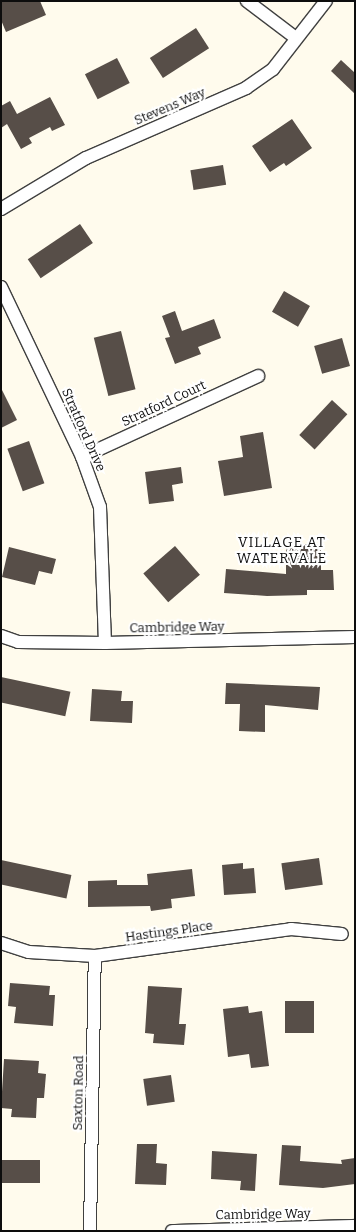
<!DOCTYPE html>
<style>
body{margin:0}
#map{position:relative;width:356px;height:1232px;overflow:hidden;background:#fffbed;font-family:Bitter,serif}
div>[style]{position:absolute}
.building>*{inset:0;background:#574e48;transform-origin:0 0}
.roads{filter:drop-shadow(1px 0 #404040) drop-shadow(-1px 0 #404040) drop-shadow(0 1px #404040) drop-shadow(0 -1px #404040)}
.street>*{height:12px;margin:-6px;padding:0 6px;transform-origin:6px;border-radius:6px;background:#fff}
span{translate:-50% -50%;white-space:nowrap;text-align:center;line-height:1.15;-webkit-text-stroke:4px #fff;paint-order:stroke}
.street-label{font-size:13px;color:#0d0d0d}
.neighbourhood-label{font-size:14px;color:#0d0d0d;letter-spacing:1px}
.frame{position:absolute;inset:0;border:2px solid #0d0d0d;pointer-events:none}
</style>
<div id="map">
<div class="building">
<div style="clip-path:polygon(1px 1px,40px 1px,46px 15px,6px 32px,1px 20px)"></div>
<div style="left:196px;top:28px;width:24px;height:55px;rotate:57deg"></div>
<div style="left:117px;top:58px;width:28px;height:36px;rotate:63deg"></div>
<div style="clip-path:polygon(341px 60px,355px 73px,355px 94px,331px 71px)"></div>
<div style="clip-path:polygon(50px 97px,65px 125px,52px 131px,50px 127px,29px 138px,32px 143px,21px 149px,7px 124px,1px 128px,1px 106px,10px 101px,17px 114px)"></div>
<div style="clip-path:polygon(292px 119px,312px 148px,286px 166px,284px 163px,270px 172px,252px 146px)"></div>
<div style="left:223px;top:165px;width:20px;height:33px;rotate:81deg"></div>
<div style="left:80px;top:224px;width:23px;height:63px;rotate:56deg"></div>
<div style="left:284px;top:291px;width:30px;height:24px;rotate:30deg"></div>
<div style="clip-path:polygon(175px 311px,182px 331px,214px 319px,221px 338px,198px 347px,201px 354px,175px 364px,165px 338px,170px 337px,162px 316px)"></div>
<div style="left:121px;top:331px;width:60px;height:28px;rotate:76deg"></div>
<div style="left:342px;top:338px;width:29px;height:29px;rotate:74deg"></div>
<div style="clip-path:polygon(1px 388px,17px 420px,1px 428px)"></div>
<div style="left:332px;top:400px;width:21px;height:48px;rotate:43deg"></div>
<div style="clip-path:polygon(263px 432px,272px 488px,224px 496px,218px 461px,243px 457px,240px 436px)"></div>
<div style="left:29px;top:441px;width:45px;height:23px;rotate:70deg"></div>
<div style="clip-path:polygon(181px 467px,183px 483px,172px 485px,174px 501px,149px 504px,145px 472px)"></div>
<div style="clip-path:polygon(286px 544px,321px 544px,321px 570px,333px 570px,334px 590px,307px 590px,307px 595px,267px 596px,224px 593px,226px 569px,286px 574px)"></div>
<div style="left:175px;top:546px;width:38px;height:42px;rotate:49deg"></div>
<div style="clip-path:polygon(9px 547px,56px 559px,52px 574px,39px 571px,35px 585px,2px 577px)"></div>
<div style="left:1px;top:677px;width:71px;height:25px;rotate:12deg"></div>
<div style="clip-path:polygon(226px 683px,320px 687px,318px 710px,265px 705px,265px 732px,239px 731px,240px 704px,225px 704px)"></div>
<div style="clip-path:polygon(92px 689px,122px 691px,121px 701px,133px 701px,132px 723px,90px 721px)"></div>
<div style="left:319px;top:858px;width:27px;height:38px;rotate:82deg"></div>
<div style="left:1px;top:860px;width:72px;height:24px;rotate:12deg"></div>
<div style="clip-path:polygon(243px 863px,243px 869px,254px 868px,256px 893px,224px 895px,222px 865px)"></div>
<div style="clip-path:polygon(192px 869px,195px 896px,171px 899px,172px 908px,151px 911px,150px 906px,88px 907px,88px 881px,117px 880px,117px 885px,148px 885px,147px 874px)"></div>
<div style="clip-path:polygon(10px 983px,50px 986px,49px 995px,55px 995px,53px 1026px,14px 1023px,16px 1007px,8px 1006px)"></div>
<div style="clip-path:polygon(148px 986px,182px 988px,179px 1024px,186px 1024px,184px 1045px,153px 1043px,154px 1034px,145px 1033px)"></div>
<div style="left:285px;top:1001px;width:29px;height:32px"></div>
<div style="clip-path:polygon(248px 1006px,249px 1013px,262px 1011px,269px 1066px,251px 1068px,249px 1054px,228px 1057px,223px 1009px)"></div>
<div style="clip-path:polygon(4px 1059px,39px 1061px,38px 1073px,46px 1074px,44px 1098px,37px 1098px,36px 1118px,11px 1117px,12px 1109px,1px 1108px)"></div>
<div style="left:171px;top:1075px;width:27px;height:28px;rotate:82deg"></div>
<div style="clip-path:polygon(137px 1144px,157px 1144px,156px 1163px,167px 1164px,166px 1185px,135px 1184px)"></div>
<div style="clip-path:polygon(282px 1145px,301px 1146px,300px 1161px,342px 1164px,341px 1160px,355px 1158px,355px 1184px,323px 1188px,279px 1185px)"></div>
<div style="clip-path:polygon(212px 1151px,257px 1154px,255px 1191px,240px 1190px,241px 1181px,211px 1179px)"></div>
<div style="left:1px;top:1160px;width:39px;height:23px"></div>
</div>
<div class="roads">
<div class="street">
<div style="left:247px;top:1px;width:61px;rotate:37.1deg"></div>
<div style="left:1px;top:209px;width:99px;rotate:-31deg"></div>
<div style="left:86px;top:158px;width:175px;rotate:-23.6deg"></div>
<div style="left:246px;top:88px;width:33px;rotate:-35deg"></div>
<div style="left:273px;top:69px;width:86px;rotate:-52.1deg"></div>
<div style="left:1px;top:287px;width:188px;rotate:64.5deg"></div>
<div style="left:82px;top:457px;width:53px;rotate:70.2deg"></div>
<div style="left:100px;top:507px;width:136px;rotate:87.9deg"></div>
<div style="left:82px;top:457px;width:194px;rotate:-24.7deg"></div>
<div style="left:1px;top:636px;width:18px;rotate:19deg"></div>
<div style="left:18px;top:642px;width:87px;rotate:0.7deg"></div>
<div style="left:105px;top:643px;width:250px;rotate:-1.4deg"></div>
<div style="left:1px;top:943px;width:29px;rotate:18deg"></div>
<div style="left:29px;top:952px;width:66px;rotate:3.5deg"></div>
<div style="left:95px;top:956px;width:198px;rotate:-7.8deg"></div>
<div style="left:291px;top:929px;width:51px;rotate:5.6deg"></div>
<div style="left:90px;top:1231px;width:275px;rotate:-89deg"></div>
<div style="left:172px;top:1231px;width:183px;rotate:-1.6deg"></div>
</div>
</div>
<div class="street-label">
<span style="left:170px;top:107px;rotate:-23deg">Stevens Way</span>
<span style="left:164px;top:404px;rotate:-25deg">Stratford Court</span>
<span style="left:83px;top:430px;rotate:66deg">Stratford Drive</span>
<span style="left:177px;top:628px;rotate:-1deg">Cambridge Way</span>
<span style="left:169px;top:932px;rotate:-8deg">Hastings Place</span>
<span style="left:79px;top:1093px;rotate:-89deg">Saxton Road</span>
<span style="left:263px;top:1215px;rotate:-1deg">Cambridge Way</span>
</div>
<div class="neighbourhood-label">
<span style="left:282px;top:551px">VILLAGE AT<br>WATERVALE</span>
</div>
<div class="frame"></div>
</div>
